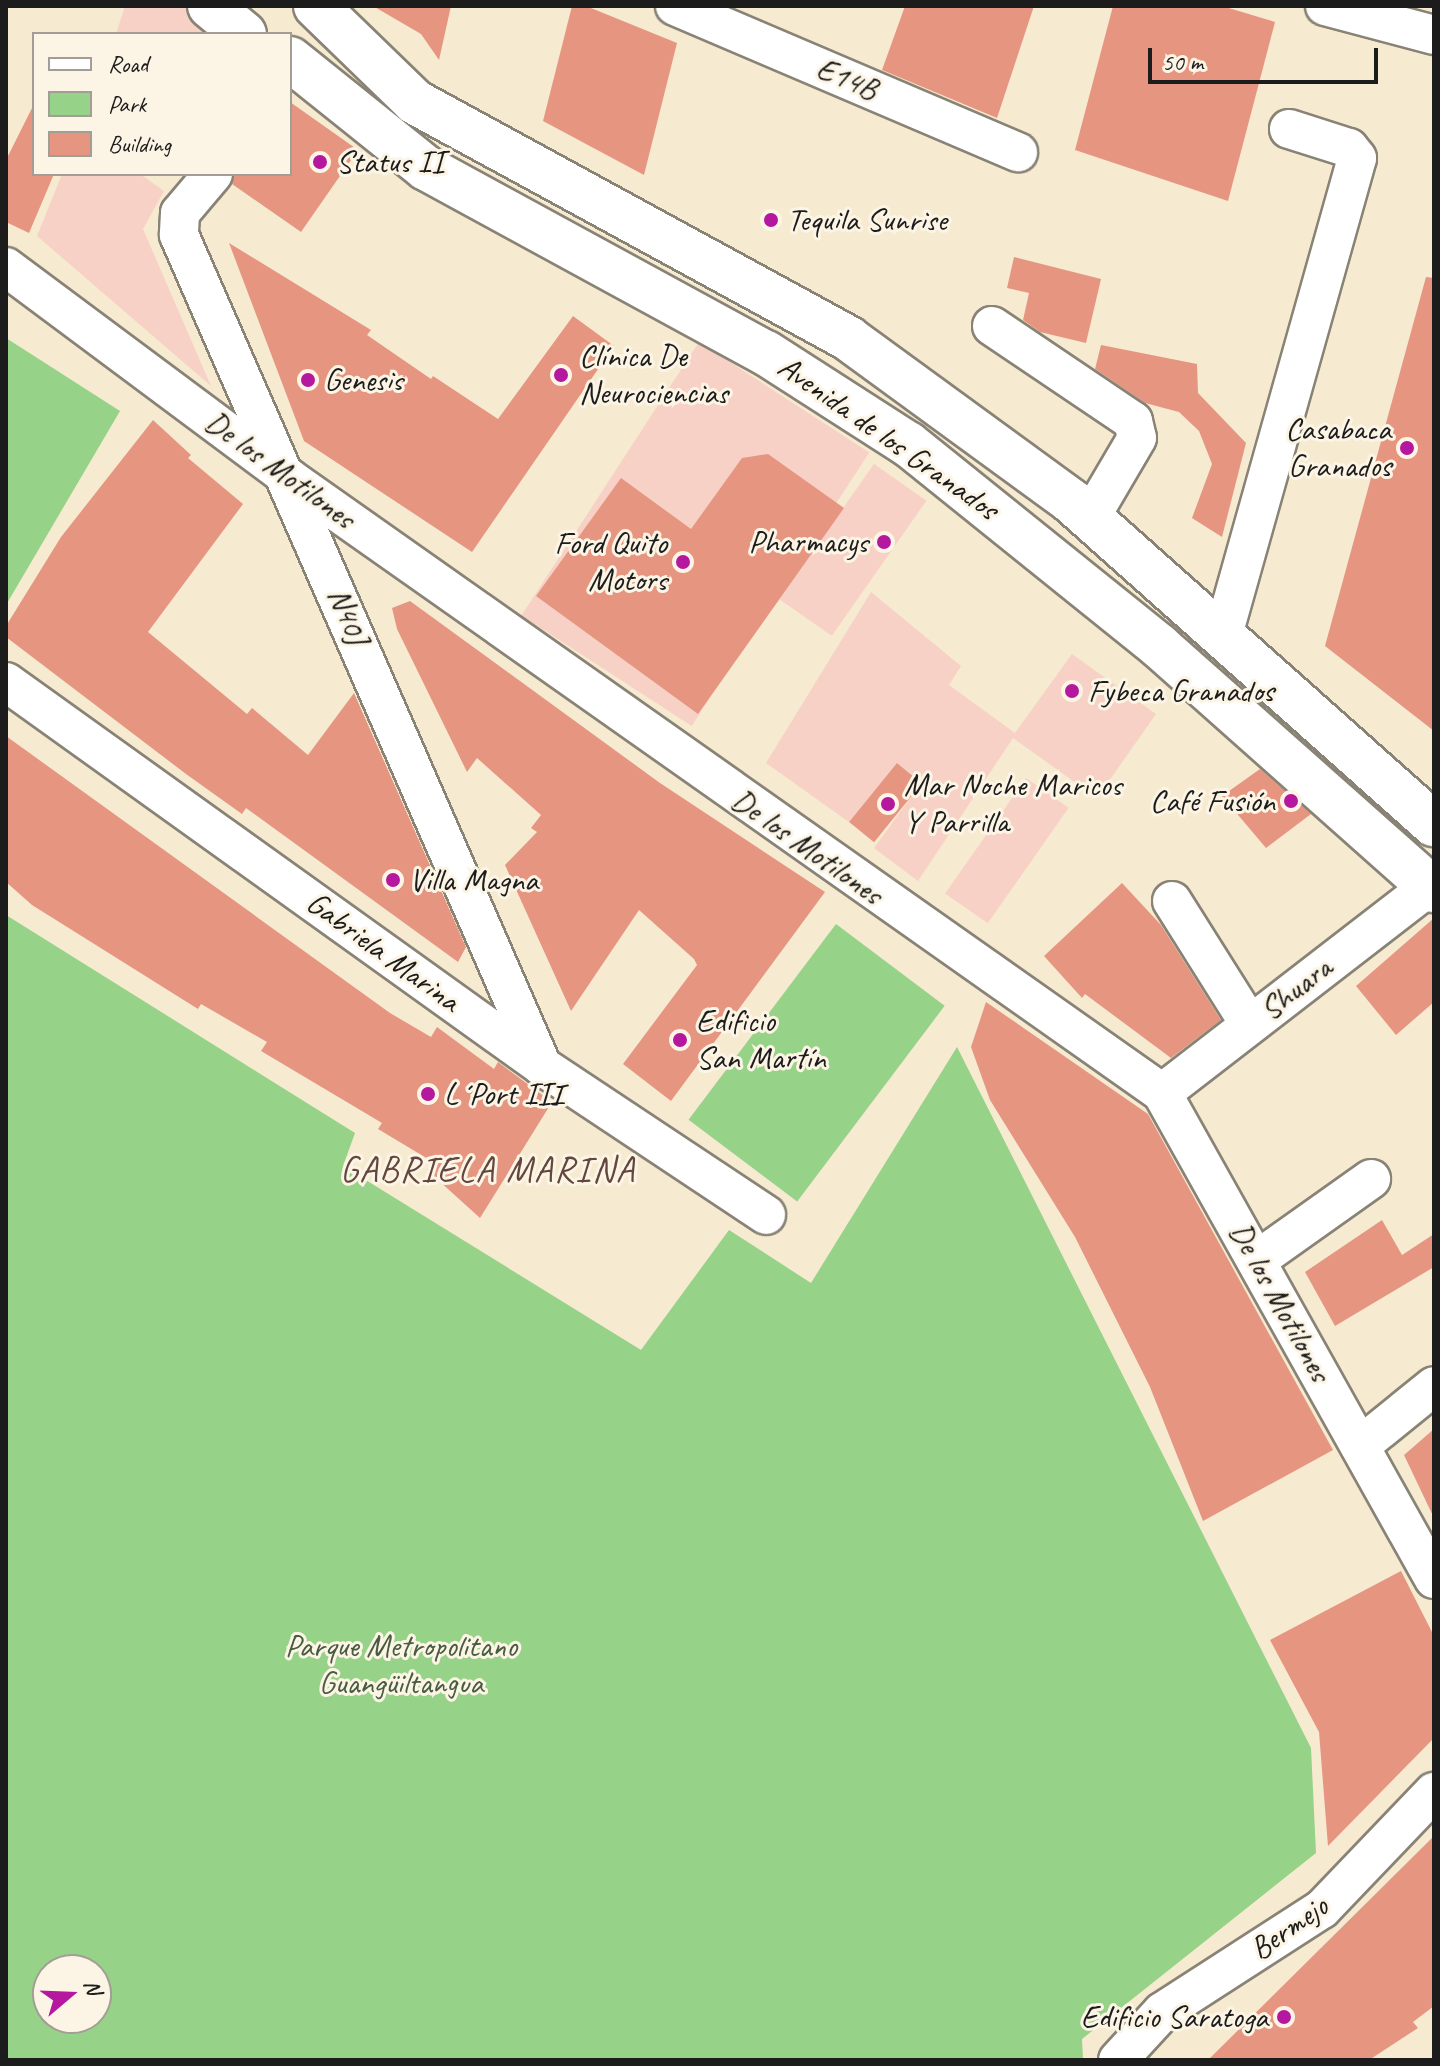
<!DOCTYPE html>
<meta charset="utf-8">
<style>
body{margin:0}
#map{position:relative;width:1440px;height:2066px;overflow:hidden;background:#f6ead1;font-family:Caveat,sans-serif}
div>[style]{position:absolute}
.built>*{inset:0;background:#f7d1c6;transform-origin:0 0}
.green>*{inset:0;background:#96d287;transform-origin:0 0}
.building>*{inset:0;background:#e69680;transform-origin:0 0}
.roads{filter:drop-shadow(2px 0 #898376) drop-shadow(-2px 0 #898376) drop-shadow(0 2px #898376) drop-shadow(0 -2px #898376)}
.minor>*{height:38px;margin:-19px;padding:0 19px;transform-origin:19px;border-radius:19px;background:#fff}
.major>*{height:44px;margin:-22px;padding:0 22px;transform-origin:22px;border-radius:22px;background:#fff}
.dots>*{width:22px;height:22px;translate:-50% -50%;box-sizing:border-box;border:4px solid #fcf5e5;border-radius:50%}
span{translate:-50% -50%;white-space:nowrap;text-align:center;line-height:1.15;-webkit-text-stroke:6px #fcf5e5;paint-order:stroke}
.street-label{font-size:32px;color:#1c1c1c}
.poi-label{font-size:32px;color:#1c1c1c}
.left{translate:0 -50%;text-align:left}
.right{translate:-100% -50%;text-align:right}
.park-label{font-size:32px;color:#475c41}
.quarter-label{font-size:36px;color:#63473f;letter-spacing:2px}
.frame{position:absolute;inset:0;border:8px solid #1c1c1c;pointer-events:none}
.legend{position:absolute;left:32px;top:32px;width:260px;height:144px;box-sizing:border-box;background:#fcf5e5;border:2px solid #a29e95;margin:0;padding:10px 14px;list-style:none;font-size:24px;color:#1c1c1c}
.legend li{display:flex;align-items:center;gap:16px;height:40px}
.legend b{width:40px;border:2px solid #a29e95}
.north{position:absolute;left:32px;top:1954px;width:80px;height:80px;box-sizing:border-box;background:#fcf5e5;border:2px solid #a29e95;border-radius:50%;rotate:71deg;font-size:22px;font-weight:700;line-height:32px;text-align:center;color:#1c1c1c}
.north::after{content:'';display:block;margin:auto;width:28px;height:36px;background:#b5179e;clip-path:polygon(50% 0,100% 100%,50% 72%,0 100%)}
.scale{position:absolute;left:1148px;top:48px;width:230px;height:36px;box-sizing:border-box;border:4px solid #1c1c1c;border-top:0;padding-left:10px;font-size:24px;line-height:28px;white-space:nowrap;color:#1c1c1c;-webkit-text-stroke:6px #fcf5e5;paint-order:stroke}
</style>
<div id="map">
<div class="built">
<div style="clip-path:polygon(125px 6px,190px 6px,215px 34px,116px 34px)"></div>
<div style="clip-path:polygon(62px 174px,140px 174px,164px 191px,143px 229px,211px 386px,37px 236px)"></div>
<div style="left:699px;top:342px;width:203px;height:326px;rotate:33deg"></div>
<div style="left:874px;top:464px;width:64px;height:165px;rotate:35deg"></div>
<div style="clip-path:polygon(871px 592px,961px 666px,949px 685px,1015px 733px,1072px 654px,1156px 714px,1097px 798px,1013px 738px,918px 881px,874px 848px,922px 782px,897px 763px,853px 825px,766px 763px)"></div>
<div style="left:1026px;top:778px;width:52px;height:141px;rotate:35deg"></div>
</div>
<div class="green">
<div style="clip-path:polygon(6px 338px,120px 411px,6px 605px)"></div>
<div style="clip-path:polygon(evenodd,6px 915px,355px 1133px,343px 1166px,641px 1350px,729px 1230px,811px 1283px,957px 1047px,1311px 1748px,1316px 1853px,1082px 2039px,1083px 2060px,6px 2060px,6px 915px,48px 1970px,96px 1970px,96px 2018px,48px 2018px,48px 1970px)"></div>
<div style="left:836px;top:924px;width:136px;height:245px;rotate:37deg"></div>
</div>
<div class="building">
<div style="clip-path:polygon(373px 6px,451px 6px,439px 60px,421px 34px)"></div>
<div style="clip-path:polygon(572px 6px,586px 6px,677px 43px,644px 175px,543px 121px)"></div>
<div style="clip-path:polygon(905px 6px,1034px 6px,997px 118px,882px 70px)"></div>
<div style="clip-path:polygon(1113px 6px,1222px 6px,1275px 22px,1228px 201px,1075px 150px)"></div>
<div style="clip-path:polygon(290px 102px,358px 150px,301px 232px,232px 184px,234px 174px,290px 174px)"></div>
<div style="clip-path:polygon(34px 104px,34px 174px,54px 174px,29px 233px,6px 222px,6px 160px)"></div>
<div style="clip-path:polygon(229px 243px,371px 330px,367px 335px,431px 379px,433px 376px,498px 419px,573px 316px,614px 346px,472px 552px,304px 441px)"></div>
<div style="clip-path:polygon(1014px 257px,1101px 279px,1086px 343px,1040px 332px,1023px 320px,1029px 293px,1007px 288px)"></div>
<div style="clip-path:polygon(1426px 277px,1434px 278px,1434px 731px,1325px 646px)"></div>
<div style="clip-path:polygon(1101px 345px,1197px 364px,1198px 393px,1246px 443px,1222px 537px,1192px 518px,1212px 464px,1199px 431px,1179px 412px,1145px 403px,1095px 369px)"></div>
<div style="clip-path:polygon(153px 420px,191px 455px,188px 458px,243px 504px,148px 632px,247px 714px,252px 708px,308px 755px,354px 693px,466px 947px,458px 962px,246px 808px,242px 814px,186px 774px,6px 637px,6px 626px,61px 537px)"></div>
<div style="clip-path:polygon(768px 454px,844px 508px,698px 714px,536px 596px,621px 478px,691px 529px,742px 458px)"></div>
<div style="clip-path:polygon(410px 601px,660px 783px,825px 892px,671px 1101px,623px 1064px,697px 965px,694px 959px,639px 910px,571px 1011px,505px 865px,537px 832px,531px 828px,541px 815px,477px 758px,467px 772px,397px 629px,392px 608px)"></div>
<div style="clip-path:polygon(6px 736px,390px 1013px,431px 1037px,437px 1027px,494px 1069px,498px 1062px,552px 1102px,480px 1218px,427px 1170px,433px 1162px,378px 1129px,382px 1123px,261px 1051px,267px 1042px,201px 1004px,198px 1009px,32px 905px,6px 882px)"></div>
<div style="left:897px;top:763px;width:32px;height:76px;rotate:39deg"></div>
<div style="clip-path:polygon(1260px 769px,1311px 814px,1266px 848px,1222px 796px)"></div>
<div style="clip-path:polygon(1122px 883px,1161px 925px,1221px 1020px,1171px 1058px,1085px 994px,1082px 998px,1044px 956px)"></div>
<div style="clip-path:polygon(1434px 918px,1434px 1002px,1396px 1035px,1356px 986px)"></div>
<div style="clip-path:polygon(986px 1002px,1148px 1114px,1333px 1450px,1203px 1521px,1150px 1387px,1075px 1237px,990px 1100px,971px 1047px)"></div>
<div style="clip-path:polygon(1382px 1220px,1402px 1255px,1434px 1234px,1434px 1267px,1335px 1326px,1305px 1272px)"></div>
<div style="clip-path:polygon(1434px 1429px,1434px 1518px,1404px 1455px)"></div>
<div style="clip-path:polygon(1401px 1571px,1434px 1636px,1434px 1738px,1328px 1846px,1319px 1732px,1270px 1640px)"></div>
<div style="clip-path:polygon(1434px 1836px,1434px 2006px,1413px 2022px,1418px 2028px,1369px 2060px,1208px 2060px)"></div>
</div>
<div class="roads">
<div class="minor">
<div style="left:675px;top:6px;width:373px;rotate:23.1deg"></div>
<div style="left:1325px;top:6px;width:113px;rotate:14.9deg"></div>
<div style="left:213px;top:174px;width:51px;rotate:130.2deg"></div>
<div style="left:180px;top:213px;width:22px;rotate:93deg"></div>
<div style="left:179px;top:235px;width:907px;rotate:66.4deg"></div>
<div style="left:6px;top:267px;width:353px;rotate:36.7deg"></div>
<div style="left:289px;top:478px;width:1068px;rotate:35.16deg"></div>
<div style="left:1162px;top:1093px;width:557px;rotate:60.77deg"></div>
<div style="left:992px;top:326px;width:170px;rotate:34deg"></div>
<div style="left:1133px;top:421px;width:17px;rotate:77deg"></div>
<div style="left:1137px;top:438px;width:93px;rotate:120.4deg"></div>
<div style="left:1223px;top:635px;width:495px;rotate:-74.3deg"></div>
<div style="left:1357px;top:158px;width:13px;rotate:-129deg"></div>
<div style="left:1349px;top:148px;width:63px;rotate:-162.4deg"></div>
<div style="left:6px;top:682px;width:659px;rotate:35.62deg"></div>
<div style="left:542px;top:1066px;width:269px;rotate:33.6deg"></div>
<div style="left:1172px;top:901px;width:146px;rotate:57.8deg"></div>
<div style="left:1162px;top:1093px;width:339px;rotate:-37.7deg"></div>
<div style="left:1257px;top:1260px;width:140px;rotate:-35.4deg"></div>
<div style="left:1360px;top:1446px;width:95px;rotate:-39deg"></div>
<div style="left:1118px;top:2060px;width:65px;rotate:-47.5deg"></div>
<div style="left:1162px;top:2012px;width:190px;rotate:-32.8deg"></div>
<div style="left:1322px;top:1909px;width:162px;rotate:-46.3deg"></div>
</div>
<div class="major">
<div style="left:210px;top:6px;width:44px;rotate:39.5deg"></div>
<div style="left:316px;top:6px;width:138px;rotate:44.1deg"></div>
<div style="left:415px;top:102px;width:494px;rotate:28.6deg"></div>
<div style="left:849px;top:339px;width:275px;rotate:36.1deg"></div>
<div style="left:1071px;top:501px;width:486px;rotate:41.7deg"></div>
<div style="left:290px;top:59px;width:174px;rotate:38.7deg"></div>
<div style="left:426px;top:168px;width:387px;rotate:28.6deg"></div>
<div style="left:766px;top:353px;width:169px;rotate:32.7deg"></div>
<div style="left:908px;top:444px;width:322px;rotate:38.8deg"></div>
<div style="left:1159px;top:646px;width:368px;rotate:41.6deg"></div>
</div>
</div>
<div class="dots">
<div style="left:320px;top:162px;background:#b5179e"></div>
<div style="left:771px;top:220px;background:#b5179e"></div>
<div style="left:561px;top:375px;background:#b5179e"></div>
<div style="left:308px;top:380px;background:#b5179e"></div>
<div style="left:1407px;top:448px;background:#b5179e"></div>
<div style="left:884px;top:542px;background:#b5179e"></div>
<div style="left:683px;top:562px;background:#b5179e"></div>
<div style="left:1072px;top:691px;background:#b5179e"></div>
<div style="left:1291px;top:801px;background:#b5179e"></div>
<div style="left:888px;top:804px;background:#b5179e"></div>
<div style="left:393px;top:880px;background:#b5179e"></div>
<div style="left:680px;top:1040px;background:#b5179e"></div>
<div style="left:428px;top:1094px;background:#b5179e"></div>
<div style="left:1284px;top:2017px;background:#b5179e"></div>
</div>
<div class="street-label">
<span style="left:847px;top:79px;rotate:23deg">E14B</span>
<span style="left:888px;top:438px;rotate:35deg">Avenida de los Granados</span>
<span style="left:280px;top:470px;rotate:36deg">De los Motilones</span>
<span style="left:348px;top:616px;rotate:67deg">N40J</span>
<span style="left:807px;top:847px;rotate:35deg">De los Motilones</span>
<span style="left:383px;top:952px;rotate:36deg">Gabriela Marina</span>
<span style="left:1296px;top:989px;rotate:-38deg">Shuara</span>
<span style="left:1280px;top:1302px;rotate:61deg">De los Motilones</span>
<span style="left:1289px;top:1928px;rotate:-35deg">Bermejo</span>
</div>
<div class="poi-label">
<span class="left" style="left:336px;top:162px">Status II</span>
<span class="left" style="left:787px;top:220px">Tequila Sunrise</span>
<span class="left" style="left:579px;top:375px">Clínica De<br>Neurociencias</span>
<span class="left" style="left:324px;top:380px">Genesis</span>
<span class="right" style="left:1391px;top:448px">Casabaca<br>Granados</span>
<span class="right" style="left:868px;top:542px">Pharmacys</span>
<span class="right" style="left:667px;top:562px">Ford Quito<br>Motors</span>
<span class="left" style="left:1088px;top:691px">Fybeca Granados</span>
<span class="left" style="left:904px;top:804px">Mar Noche Maricos<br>Y Parrilla</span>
<span class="right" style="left:1275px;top:801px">Café Fusión</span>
<span class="left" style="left:409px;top:880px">Villa Magna</span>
<span class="left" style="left:696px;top:1040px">Edificio<br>San Martín</span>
<span class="left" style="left:444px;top:1094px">L´Port III</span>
<span class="right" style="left:1268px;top:2017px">Edificio Saratoga</span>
</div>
<div class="park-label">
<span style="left:401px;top:1665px">Parque Metropolitano<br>Guangüiltangua</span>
</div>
<div class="quarter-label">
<span style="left:488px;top:1170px">GABRIELA MARINA</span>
</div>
<div class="frame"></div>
<ul class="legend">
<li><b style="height:10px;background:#fff"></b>Road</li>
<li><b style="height:22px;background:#96d287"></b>Park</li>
<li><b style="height:22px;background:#e69680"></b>Building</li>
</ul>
<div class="north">N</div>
<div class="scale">50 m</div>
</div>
